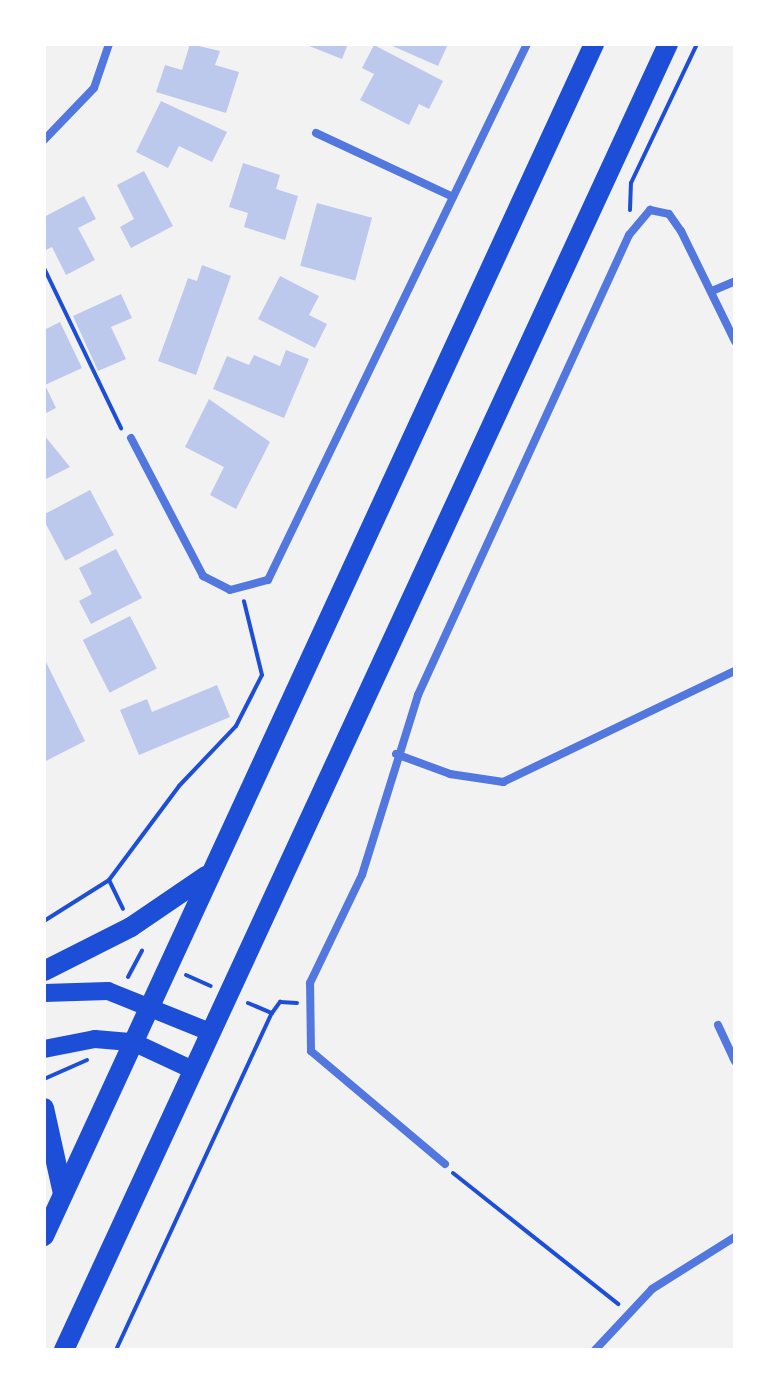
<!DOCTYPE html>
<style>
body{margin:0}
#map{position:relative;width:779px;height:1394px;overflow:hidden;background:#f2f2f2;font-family:Inter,sans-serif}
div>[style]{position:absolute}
.building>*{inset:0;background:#bdc9ec;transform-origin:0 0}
.path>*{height:4px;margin:-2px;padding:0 2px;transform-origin:2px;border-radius:2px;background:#1d4ed8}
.minor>*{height:8px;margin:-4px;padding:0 4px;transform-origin:4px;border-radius:4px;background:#5277de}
.primary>*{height:18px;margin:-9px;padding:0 9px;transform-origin:9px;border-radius:9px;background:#1d4ed8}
.trunk>*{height:20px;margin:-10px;padding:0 10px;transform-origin:10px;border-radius:10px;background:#1d4ed8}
span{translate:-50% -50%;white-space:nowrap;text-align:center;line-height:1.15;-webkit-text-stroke:6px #fff;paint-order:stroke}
.frame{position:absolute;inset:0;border:46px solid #fff;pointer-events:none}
</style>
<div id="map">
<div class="building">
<div style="clip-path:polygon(190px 44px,220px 51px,215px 65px,239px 72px,226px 113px,156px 92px,165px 65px,182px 70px)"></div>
<div style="clip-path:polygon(304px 44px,348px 44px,342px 59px)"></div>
<div style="clip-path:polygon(388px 44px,448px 44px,438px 66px)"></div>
<div style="clip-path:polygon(374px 45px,443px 81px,429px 109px,419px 104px,409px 125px,360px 100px,374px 74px,362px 68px)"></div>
<div style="clip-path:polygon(161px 101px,227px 132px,212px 162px,179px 146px,168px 168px,136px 152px)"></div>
<div style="clip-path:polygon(243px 163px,280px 175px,276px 189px,298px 196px,285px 240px,244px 227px,248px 213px,229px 207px)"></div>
<div style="clip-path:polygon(144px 171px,173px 226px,131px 248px,120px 227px,134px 219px,117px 185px)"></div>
<div style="clip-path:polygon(84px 196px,96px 219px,78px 228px,95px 260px,66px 275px,52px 247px,44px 251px,44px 217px)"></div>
<div style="left:317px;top:203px;width:57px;height:65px;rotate:15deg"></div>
<div style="clip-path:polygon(202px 265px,231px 276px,196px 375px,158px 361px,188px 278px,197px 281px)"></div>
<div style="clip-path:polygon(280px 276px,319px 296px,309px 315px,327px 324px,315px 348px,258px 319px)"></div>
<div style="clip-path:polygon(121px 294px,132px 318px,111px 327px,126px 359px,98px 371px,73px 316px)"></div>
<div style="clip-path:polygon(60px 322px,82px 368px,45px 385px,56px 408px,44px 414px,44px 330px)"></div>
<div style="clip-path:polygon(286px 350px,309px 359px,284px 418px,213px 389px,227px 356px,249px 365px,254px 355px,280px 366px)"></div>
<div style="clip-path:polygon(209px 399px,270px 442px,236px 509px,210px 495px,224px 467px,185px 447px)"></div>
<div style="clip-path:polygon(44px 435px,70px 467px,44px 480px)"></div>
<div style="left:90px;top:490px;width:51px;height:55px;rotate:62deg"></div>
<div style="clip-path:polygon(116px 549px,142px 598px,91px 624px,79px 601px,92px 594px,79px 568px)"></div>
<div style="left:130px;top:616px;width:59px;height:53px;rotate:63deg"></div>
<div style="clip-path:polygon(44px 658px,85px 741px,44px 762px)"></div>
<div style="clip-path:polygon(217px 685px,230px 717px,139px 755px,120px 710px,147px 699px,152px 712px)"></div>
</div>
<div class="path">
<div style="left:630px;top:210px;width:27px;rotate:-88deg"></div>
<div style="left:631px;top:183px;width:154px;rotate:-64.6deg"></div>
<div style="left:44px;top:268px;width:178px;rotate:64.3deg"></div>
<div style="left:109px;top:880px;width:117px;rotate:-53.3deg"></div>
<div style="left:179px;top:786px;width:83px;rotate:-46.5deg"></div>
<div style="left:236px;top:726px;width:57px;rotate:-63deg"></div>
<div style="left:262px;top:675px;width:76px;rotate:-103.7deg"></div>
<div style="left:44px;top:921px;width:77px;rotate:-32.2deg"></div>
<div style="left:109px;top:880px;width:32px;rotate:64deg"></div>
<div style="left:186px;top:975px;width:27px;rotate:24deg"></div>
<div style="left:128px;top:977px;width:30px;rotate:-62deg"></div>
<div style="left:248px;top:1003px;width:26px;rotate:23deg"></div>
<div style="left:44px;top:1079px;width:47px;rotate:-23.8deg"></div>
<div style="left:453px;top:1173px;width:211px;rotate:38.4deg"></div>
<div style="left:116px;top:1350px;width:371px;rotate:-65.2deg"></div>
<div style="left:272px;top:1013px;width:14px;rotate:-54deg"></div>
<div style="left:280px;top:1002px;width:17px;rotate:3deg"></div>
</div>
<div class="minor">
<div style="left:316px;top:133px;width:151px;rotate:25deg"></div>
<div style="left:44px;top:140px;width:72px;rotate:-46.1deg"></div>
<div style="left:94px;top:88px;width:46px;rotate:-71.2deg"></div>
<div style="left:712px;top:291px;width:25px;rotate:-23deg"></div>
<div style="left:131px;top:438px;width:156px;rotate:62.4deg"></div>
<div style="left:203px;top:576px;width:30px;rotate:27deg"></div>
<div style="left:230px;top:590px;width:39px;rotate:-15deg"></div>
<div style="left:268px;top:580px;width:595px;rotate:-64.21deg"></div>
<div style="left:396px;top:754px;width:58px;rotate:20.3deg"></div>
<div style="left:450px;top:774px;width:54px;rotate:8.6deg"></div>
<div style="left:503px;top:782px;width:257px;rotate:-25.6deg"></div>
<div style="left:718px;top:1025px;width:40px;rotate:65deg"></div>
<div style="left:445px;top:1164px;width:175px;rotate:-139.9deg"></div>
<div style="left:311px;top:1051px;width:68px;rotate:-90.8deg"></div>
<div style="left:310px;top:983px;width:120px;rotate:-64.3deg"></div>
<div style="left:362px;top:875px;width:189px;rotate:-72.7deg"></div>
<div style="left:418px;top:695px;width:506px;rotate:-65.36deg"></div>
<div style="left:629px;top:235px;width:33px;rotate:-50deg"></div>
<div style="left:650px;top:210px;width:19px;rotate:12deg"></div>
<div style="left:669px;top:214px;width:21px;rotate:55deg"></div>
<div style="left:681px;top:231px;width:123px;rotate:63.9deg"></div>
<div style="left:595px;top:1350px;width:83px;rotate:-46.9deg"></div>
<div style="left:652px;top:1289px;width:98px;rotate:-32.1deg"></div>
</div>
<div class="primary">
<div style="left:44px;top:993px;width:64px;rotate:-1.8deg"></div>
<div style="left:108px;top:991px;width:110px;rotate:21.9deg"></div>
<div style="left:44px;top:1049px;width:52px;rotate:-11.1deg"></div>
<div style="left:95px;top:1039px;width:38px;rotate:5deg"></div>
<div style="left:133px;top:1042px;width:64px;rotate:25deg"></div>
</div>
<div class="trunk">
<div style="left:44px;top:971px;width:97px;rotate:-26.8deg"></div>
<div style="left:131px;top:927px;width:91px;rotate:-34.2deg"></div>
<div style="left:44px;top:1108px;width:88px;rotate:77.5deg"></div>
<div style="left:44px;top:1236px;width:1313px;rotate:-65.23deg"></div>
<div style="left:64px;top:1350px;width:1439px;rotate:-65.18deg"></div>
</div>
<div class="frame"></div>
</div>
